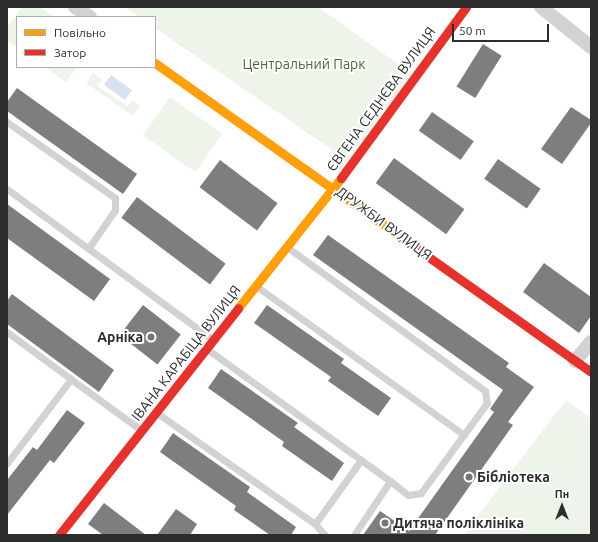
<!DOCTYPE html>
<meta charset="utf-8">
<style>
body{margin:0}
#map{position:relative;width:598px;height:542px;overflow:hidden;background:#fff;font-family:Ubuntu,sans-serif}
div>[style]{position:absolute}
.green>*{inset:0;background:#edf4ea;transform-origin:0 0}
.water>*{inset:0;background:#d6e2f2;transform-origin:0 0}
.building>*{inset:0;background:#7e7e7e;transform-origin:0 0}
.lane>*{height:7px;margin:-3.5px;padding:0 3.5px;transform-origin:3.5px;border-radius:3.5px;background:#d2d2d2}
.street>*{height:14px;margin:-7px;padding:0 7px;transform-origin:7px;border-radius:7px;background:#d2d2d2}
.slow>*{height:9px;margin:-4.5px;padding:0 4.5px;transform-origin:4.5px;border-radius:4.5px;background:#ff9f0a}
.jam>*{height:9px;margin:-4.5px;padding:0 4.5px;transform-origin:4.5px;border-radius:4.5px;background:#e5322d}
.dots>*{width:11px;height:11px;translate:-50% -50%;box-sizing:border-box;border:2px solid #fff;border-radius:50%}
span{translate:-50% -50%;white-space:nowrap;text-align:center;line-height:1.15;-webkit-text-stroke:4px #fff;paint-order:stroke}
.park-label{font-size:14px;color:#466a39}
.street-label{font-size:14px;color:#2d2d2d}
.poi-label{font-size:14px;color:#2d2d2d;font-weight:700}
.right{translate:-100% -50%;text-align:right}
.left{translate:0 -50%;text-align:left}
.frame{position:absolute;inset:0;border:8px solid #2d2d2d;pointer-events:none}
.legend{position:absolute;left:16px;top:16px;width:140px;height:52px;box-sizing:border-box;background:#fff;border:1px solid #ababab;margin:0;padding:5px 7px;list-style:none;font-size:12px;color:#2d2d2d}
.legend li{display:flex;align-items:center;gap:8px;height:20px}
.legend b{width:20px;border:1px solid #ababab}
.north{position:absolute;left:542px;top:486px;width:40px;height:40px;-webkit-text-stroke:3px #fff;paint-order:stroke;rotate:0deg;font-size:11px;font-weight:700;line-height:16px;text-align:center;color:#2d2d2d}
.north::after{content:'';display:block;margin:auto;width:14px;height:18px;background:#2d2d2d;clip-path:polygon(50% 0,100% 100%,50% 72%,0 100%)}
.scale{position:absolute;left:452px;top:24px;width:97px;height:18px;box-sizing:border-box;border:2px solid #2d2d2d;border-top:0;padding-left:5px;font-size:12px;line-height:14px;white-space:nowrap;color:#2d2d2d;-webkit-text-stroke:3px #fff;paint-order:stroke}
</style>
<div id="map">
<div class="green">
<div style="clip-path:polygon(22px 7px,40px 7px,55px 17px,17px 17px,17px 48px,7px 41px,7px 28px)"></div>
<div style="clip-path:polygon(124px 7px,318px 7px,415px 76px,340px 180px,331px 149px,155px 28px,155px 17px,139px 17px)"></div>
<div style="clip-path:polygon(44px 67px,77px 67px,66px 82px)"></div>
<div style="clip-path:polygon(93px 73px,102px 79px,97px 86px,127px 106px,132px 100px,140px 106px,133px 116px,86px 83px)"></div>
<div style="left:170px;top:97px;width:64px;height:47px;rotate:35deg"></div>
<div style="clip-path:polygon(566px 400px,591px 418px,591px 535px,463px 535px)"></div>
</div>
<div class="water">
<div style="left:111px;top:75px;width:26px;height:12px;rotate:36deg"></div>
</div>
<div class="building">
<div style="left:483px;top:44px;width:22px;height:50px;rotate:32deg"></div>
<div style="clip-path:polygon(17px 88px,137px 174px,123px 194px,7px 111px,7px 102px)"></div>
<div style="clip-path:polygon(571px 107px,591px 120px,591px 123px,562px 164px,541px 149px)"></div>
<div style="left:432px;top:112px;width:51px;height:23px;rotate:35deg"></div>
<div style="left:394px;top:158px;width:87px;height:31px;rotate:36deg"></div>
<div style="left:498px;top:159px;width:52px;height:24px;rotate:35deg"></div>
<div style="left:220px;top:160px;width:72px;height:34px;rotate:37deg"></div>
<div style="left:137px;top:197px;width:111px;height:26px;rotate:37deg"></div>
<div style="clip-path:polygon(7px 204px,110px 279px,94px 301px,7px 238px)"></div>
<div style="clip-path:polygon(328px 235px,509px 363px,506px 367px,534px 387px,508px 422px,513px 425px,435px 535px,363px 535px,380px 511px,409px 531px,494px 412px,490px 409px,503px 390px,313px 255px)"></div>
<div style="clip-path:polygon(544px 263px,591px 297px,591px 316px,579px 333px,523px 292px)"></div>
<div style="clip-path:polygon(12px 294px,114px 370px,99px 392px,7px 324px,7px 301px)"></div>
<div style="left:143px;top:305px;width:48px;height:38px;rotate:38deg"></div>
<div style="clip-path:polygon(267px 305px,344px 359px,341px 363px,391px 398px,378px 416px,328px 381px,331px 377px,254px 323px)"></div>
<div style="clip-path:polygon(221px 369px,298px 423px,294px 427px,344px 463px,332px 481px,282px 446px,284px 442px,208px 388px)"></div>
<div style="clip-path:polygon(67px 410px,85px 423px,54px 463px,50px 460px,7px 515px,7px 480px,33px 447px,37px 450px)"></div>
<div style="clip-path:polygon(173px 433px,250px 487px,247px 492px,296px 527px,291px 535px,270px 535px,234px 510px,236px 506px,160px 452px)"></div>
<div style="clip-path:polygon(104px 503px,146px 535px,103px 535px,88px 524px)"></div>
<div style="clip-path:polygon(176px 509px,197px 524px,190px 535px,157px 535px)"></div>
</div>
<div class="lane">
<div style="left:7px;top:122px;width:132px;rotate:35.1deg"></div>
<div style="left:115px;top:198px;width:12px;rotate:90deg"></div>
<div style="left:115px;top:210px;width:47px;rotate:124.7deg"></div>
<div style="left:7px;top:189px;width:255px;rotate:36.2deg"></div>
<div style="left:287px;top:247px;width:245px;rotate:36deg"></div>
<div style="left:485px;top:391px;width:12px;rotate:81deg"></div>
<div style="left:487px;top:403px;width:112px;rotate:126.3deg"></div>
<div style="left:421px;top:493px;width:13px;rotate:171deg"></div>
<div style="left:408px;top:495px;width:23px;rotate:-142deg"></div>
<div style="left:390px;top:481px;width:65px;rotate:123.7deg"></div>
<div style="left:256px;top:286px;width:256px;rotate:35.6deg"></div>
<div style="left:7px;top:332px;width:79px;rotate:36.3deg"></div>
<div style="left:71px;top:379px;width:106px;rotate:127.3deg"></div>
<div style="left:207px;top:349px;width:226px;rotate:35.8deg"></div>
<div style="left:68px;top:377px;width:90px;rotate:36deg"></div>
<div style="left:157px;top:413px;width:193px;rotate:35.1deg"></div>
<div style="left:315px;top:524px;width:15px;rotate:48deg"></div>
<div style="left:315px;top:524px;width:79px;rotate:-54.3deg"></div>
</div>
<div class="street">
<div style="left:75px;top:7px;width:18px;rotate:34deg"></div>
<div style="left:541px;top:7px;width:64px;rotate:38.7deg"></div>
<div style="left:575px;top:361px;width:25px;rotate:-50deg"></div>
</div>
<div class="slow">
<div style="left:155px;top:63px;width:299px;rotate:35.3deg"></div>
<div style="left:238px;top:308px;width:166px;rotate:-51.6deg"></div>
</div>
<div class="jam">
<div style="left:341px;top:178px;width:212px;rotate:-53.8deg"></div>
<div style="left:399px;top:236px;width:235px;rotate:35.3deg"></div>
<div style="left:59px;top:535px;width:289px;rotate:-51.7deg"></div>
</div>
<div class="dots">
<div style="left:151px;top:337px;background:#767676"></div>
<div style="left:469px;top:477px;background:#767676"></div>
<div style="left:385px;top:523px;background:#767676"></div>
</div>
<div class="park-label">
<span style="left:304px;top:64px">Центральний Парк</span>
</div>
<div class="street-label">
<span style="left:381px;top:99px;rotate:-54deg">ЄВГЕНА СЕДНЄВА ВУЛИЦЯ</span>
<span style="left:384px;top:223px;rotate:36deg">ДРУЖБИ ВУЛИЦЯ</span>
<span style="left:186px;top:353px;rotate:-52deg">ІВАНА КАРАБІЦА ВУЛИЦЯ</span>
</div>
<div class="poi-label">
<span class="right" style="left:143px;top:337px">Арніка</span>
<span class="left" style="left:477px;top:477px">Бібліотека</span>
<span class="left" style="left:393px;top:523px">Дитяча поліклініка</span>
</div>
<div class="frame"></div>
<ul class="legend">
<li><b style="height:5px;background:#ff9f0a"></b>Повільно</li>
<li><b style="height:5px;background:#e5322d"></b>Затор</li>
</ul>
<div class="north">Пн</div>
<div class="scale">50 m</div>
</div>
